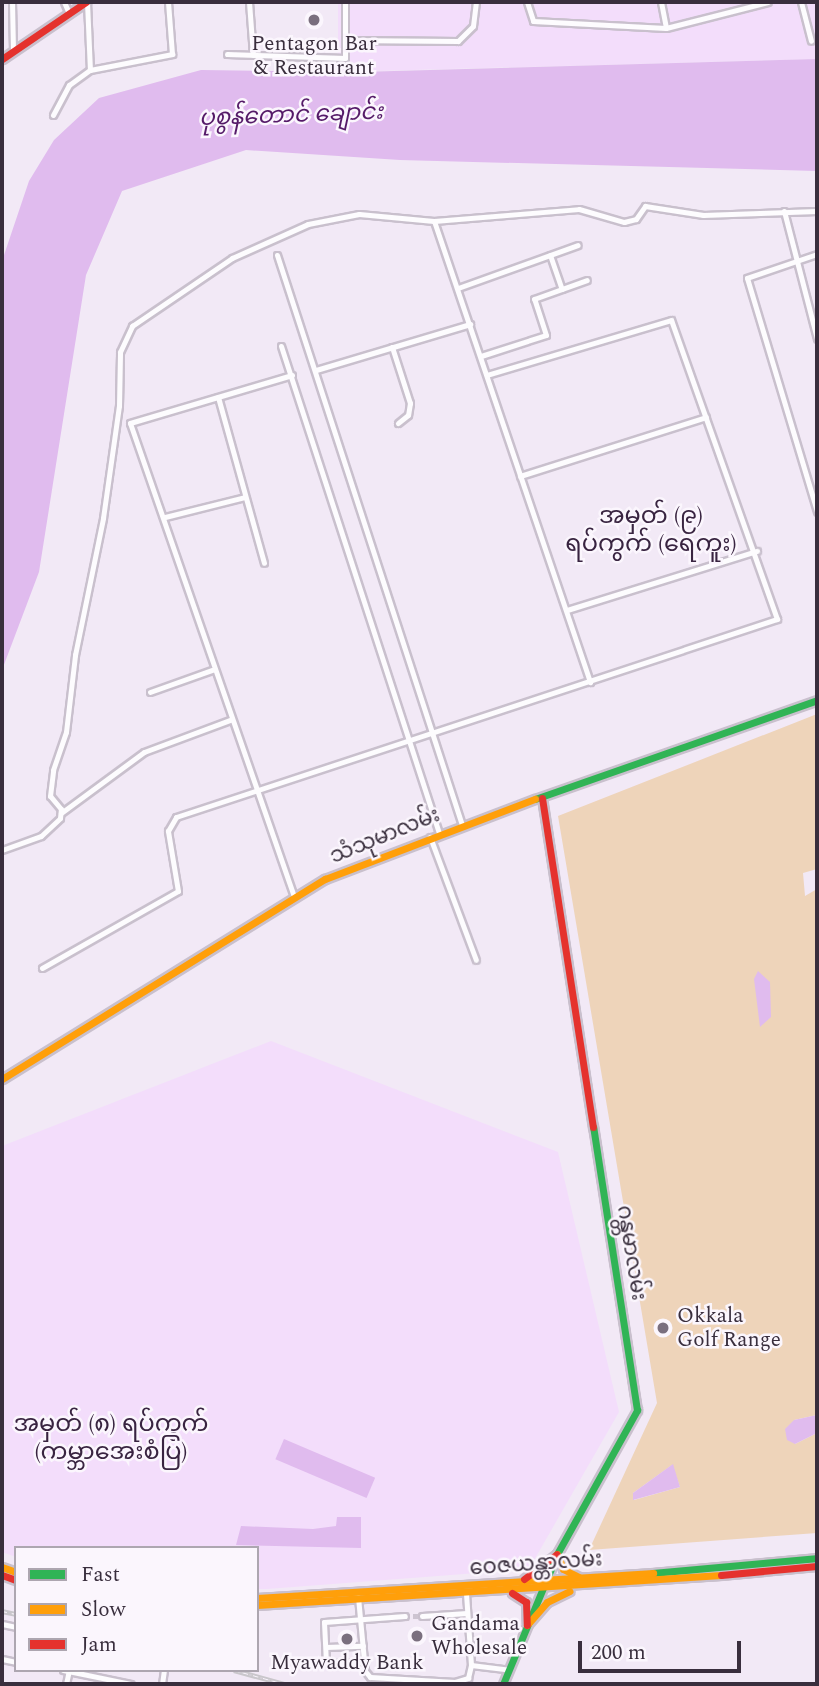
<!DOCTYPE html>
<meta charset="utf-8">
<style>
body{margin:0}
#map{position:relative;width:819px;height:1686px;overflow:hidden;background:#f2e9f6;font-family:Spectral,"Noto Sans Myanmar",serif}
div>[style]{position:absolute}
.built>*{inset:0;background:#f3ddfb}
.green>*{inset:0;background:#eed4ba}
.water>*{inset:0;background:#e0bbee;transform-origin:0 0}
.street-tunnel>*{height:5px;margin-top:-2.5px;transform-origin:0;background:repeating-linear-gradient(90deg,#cdc4d1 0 5px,transparent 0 7.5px)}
.roads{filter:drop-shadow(2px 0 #c9c0cd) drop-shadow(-2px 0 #c9c0cd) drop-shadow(0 2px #c9c0cd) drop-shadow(0 -2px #c9c0cd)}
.street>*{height:5px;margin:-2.5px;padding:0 2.5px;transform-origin:2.5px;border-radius:2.5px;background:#fdfcfe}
.fast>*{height:7px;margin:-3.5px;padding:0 3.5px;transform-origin:3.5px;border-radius:3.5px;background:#30b455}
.slow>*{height:7px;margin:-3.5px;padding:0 3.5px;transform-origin:3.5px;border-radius:3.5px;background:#ff9f0a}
.jam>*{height:7px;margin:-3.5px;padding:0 3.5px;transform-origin:3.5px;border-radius:3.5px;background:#e5322d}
.rail>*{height:4.5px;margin-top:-2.25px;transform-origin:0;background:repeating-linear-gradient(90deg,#fbf6fd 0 5px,#c9c6cb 0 10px);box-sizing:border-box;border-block:2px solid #c9c6cb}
.dots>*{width:19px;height:19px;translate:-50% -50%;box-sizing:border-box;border:4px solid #fbf6fd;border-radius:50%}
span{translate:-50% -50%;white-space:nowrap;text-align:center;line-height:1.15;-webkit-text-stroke:5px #fbf6fd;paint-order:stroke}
.poi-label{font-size:21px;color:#392e3d}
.left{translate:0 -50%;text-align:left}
.street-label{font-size:21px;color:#392e3d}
.water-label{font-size:23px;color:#551a68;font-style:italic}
.quarter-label{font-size:24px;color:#392441}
.frame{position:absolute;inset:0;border:4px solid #392e3d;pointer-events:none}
.legend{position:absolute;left:14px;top:1546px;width:245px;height:126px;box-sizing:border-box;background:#fbf6fd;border:2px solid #ada6b0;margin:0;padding:9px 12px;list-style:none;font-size:21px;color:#392e3d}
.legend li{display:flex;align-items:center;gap:14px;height:35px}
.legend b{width:35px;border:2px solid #ada6b0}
.scale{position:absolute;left:578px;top:1641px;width:163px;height:32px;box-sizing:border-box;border:4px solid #392e3d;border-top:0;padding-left:9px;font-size:21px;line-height:24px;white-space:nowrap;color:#392e3d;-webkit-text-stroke:5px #fbf6fd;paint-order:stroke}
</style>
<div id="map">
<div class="built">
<div style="clip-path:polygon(338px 2px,817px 2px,817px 59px,338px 72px)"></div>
<div style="clip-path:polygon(271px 1041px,558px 1152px,619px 1412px,529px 1569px,267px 1589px,257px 1589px,257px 1548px,16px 1548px,16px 1557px,2px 1552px,2px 1146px)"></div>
</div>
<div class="green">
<div style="clip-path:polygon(evenodd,817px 714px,817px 869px,803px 873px,805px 896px,817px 889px,817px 1415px,794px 1420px,795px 1444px,817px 1433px,817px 1533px,589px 1550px,657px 1403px,558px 816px,817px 714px,672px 1465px,680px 1487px,634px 1500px,633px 1493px,672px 1465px)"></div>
</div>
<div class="water">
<div style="clip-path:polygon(817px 59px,817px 171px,400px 160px,246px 150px,122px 191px,86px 275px,39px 572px,2px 670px,2px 261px,29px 181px,54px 140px,99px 98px,201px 70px,359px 72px)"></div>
<div style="clip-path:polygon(758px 971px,770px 982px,771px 1017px,760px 1027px,754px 979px)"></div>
<div style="clip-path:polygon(817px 1415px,817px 1433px,795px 1444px,787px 1440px,785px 1429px,794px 1420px)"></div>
<div style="left:284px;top:1439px;width:99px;height:22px;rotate:23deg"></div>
<div style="clip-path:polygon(673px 1464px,680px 1487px,633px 1500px,633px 1493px)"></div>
<div style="clip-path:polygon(337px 1517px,361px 1517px,361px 1548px,236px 1545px,241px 1526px,313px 1529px,336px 1526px)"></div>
</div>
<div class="street-tunnel">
<div style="left:405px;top:1616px;width:17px"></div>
</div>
<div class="roads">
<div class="street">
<div style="left:12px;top:2px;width:49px;rotate:88.8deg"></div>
<div style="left:64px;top:2px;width:10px;rotate:66deg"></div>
<div style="left:87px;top:2px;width:68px;rotate:87.5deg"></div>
<div style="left:90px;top:70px;width:84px;rotate:-11deg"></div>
<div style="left:172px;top:54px;width:52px;rotate:-94.4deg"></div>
<div style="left:249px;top:2px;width:53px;rotate:85.7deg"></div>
<div style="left:527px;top:2px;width:20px;rotate:72deg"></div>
<div style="left:533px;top:21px;width:133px;rotate:3deg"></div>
<div style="left:666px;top:28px;width:105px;rotate:-14.3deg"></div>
<div style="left:661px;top:2px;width:26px;rotate:79deg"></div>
<div style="left:801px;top:2px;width:40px;rotate:75.6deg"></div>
<div style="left:345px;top:40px;width:113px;rotate:0.5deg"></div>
<div style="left:458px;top:41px;width:21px;rotate:-45deg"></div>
<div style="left:473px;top:26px;width:24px;rotate:-83deg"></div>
<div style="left:227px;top:54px;width:118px;rotate:1.9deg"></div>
<div style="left:345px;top:58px;width:56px;rotate:-90deg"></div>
<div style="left:53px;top:115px;width:34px;rotate:-62deg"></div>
<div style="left:69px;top:85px;width:26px;rotate:-36deg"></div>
<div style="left:784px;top:211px;width:132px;rotate:75.5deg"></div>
<div style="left:434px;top:221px;width:487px;rotate:71.3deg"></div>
<div style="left:817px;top:254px;width:74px;rotate:161.1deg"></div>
<div style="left:747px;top:278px;width:244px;rotate:73.3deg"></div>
<div style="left:277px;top:255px;width:599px;rotate:72.02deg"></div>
<div style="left:550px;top:255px;width:36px;rotate:71deg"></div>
<div style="left:458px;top:288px;width:127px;rotate:-19.7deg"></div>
<div style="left:281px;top:346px;width:512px;rotate:72.03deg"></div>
<div style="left:392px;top:347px;width:59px;rotate:72.2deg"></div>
<div style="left:410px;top:403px;width:12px;rotate:99deg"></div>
<div style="left:408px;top:415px;width:13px;rotate:141deg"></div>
<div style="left:481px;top:356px;width:68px;rotate:-17.9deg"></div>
<div style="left:546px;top:335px;width:38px;rotate:-108deg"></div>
<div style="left:534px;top:299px;width:56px;rotate:-19.7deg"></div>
<div style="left:316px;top:370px;width:161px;rotate:-16.6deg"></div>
<div style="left:292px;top:375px;width:169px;rotate:163.5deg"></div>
<div style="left:130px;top:423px;width:499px;rotate:70.9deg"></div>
<div style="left:218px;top:397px;width:172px;rotate:74.5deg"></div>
<div style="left:520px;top:476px;width:195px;rotate:-17.6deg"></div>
<div style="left:165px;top:517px;width:82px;rotate:-14deg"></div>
<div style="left:567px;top:610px;width:199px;rotate:-17.3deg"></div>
<div style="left:150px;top:692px;width:66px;rotate:-19.5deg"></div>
<div style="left:61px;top:813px;width:103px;rotate:-36.3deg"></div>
<div style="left:144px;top:752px;width:92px;rotate:-20.4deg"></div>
<div style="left:430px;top:837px;width:131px;rotate:69.5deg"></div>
<div style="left:2px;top:850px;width:41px;rotate:-19.7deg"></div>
<div style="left:41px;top:836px;width:26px;rotate:-43deg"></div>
<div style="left:60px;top:818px;width:9px;rotate:-84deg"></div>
<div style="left:61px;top:809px;width:17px;rotate:-130deg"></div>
<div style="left:50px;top:796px;width:26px;rotate:-83deg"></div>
<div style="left:53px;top:770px;width:40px;rotate:-71.1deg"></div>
<div style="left:66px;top:732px;width:78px;rotate:-83.3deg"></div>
<div style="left:75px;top:655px;width:140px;rotate:-78.4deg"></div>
<div style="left:103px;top:518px;width:113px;rotate:-81.9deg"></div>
<div style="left:119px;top:406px;width:54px;rotate:-88.9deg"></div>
<div style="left:120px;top:352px;width:29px;rotate:-65deg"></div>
<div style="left:132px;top:326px;width:121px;rotate:-34.2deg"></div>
<div style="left:232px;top:258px;width:83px;rotate:-24.1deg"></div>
<div style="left:308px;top:224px;width:52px;rotate:-11.1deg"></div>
<div style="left:359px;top:214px;width:75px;rotate:5.3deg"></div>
<div style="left:434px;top:221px;width:145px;rotate:-4.7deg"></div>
<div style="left:579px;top:209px;width:47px;rotate:16.1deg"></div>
<div style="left:624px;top:222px;width:12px;rotate:-14deg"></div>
<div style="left:636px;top:219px;width:16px;rotate:-55deg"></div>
<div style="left:645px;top:206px;width:59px;rotate:8.8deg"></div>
<div style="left:703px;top:215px;width:114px;rotate:-2deg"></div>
<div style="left:42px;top:968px;width:156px;rotate:-29.5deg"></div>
<div style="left:178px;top:891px;width:61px;rotate:-99.5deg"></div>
<div style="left:168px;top:831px;width:16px;rotate:-60deg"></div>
<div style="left:176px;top:817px;width:633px;rotate:-18.23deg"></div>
<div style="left:777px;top:619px;width:317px;rotate:-109.5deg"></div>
<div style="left:671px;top:320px;width:192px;rotate:163.4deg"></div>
<div style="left:358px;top:1597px;width:74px;rotate:84.6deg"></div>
<div style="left:365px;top:1671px;width:8px;rotate:50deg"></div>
<div style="left:370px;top:1677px;width:85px;rotate:3.4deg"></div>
<div style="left:455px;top:1682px;width:14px;rotate:-17deg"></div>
<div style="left:468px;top:1678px;width:13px;rotate:-77deg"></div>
<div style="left:471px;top:1665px;width:71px;rotate:-94deg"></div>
<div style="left:422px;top:1616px;width:45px;rotate:-3.8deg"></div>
<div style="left:2px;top:1624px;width:14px;rotate:12deg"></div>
<div style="left:326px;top:1647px;width:37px;rotate:-2deg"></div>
<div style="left:2px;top:1659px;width:14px;rotate:12deg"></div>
<div style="left:364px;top:1662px;width:38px;rotate:178deg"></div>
<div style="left:326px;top:1663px;width:41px;rotate:-92.8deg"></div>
<div style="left:324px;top:1622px;width:81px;rotate:-4.2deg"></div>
<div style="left:471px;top:1665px;width:38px;rotate:7deg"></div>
<div style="left:63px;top:1670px;width:69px;rotate:11.6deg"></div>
<div style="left:66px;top:1684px;width:14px;rotate:-78deg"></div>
<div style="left:162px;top:1684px;width:14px;rotate:-82deg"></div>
</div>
<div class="fast">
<div style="left:535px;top:799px;width:299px;rotate:-19.3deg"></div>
<div style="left:653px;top:1573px;width:165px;rotate:-5.2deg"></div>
<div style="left:503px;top:1684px;width:141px;rotate:-67.4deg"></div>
<div style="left:557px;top:1554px;width:165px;rotate:-60.9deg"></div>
<div style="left:637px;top:1410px;width:286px;rotate:-98.8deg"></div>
</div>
<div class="slow">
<div style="left:2px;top:1079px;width:380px;rotate:-31.8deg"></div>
<div style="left:325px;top:879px;width:225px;rotate:-20.9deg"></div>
<div style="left:557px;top:1554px;width:16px;rotate:68deg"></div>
<div style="left:563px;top:1569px;width:18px;rotate:27deg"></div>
<div style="left:2px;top:1567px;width:15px;rotate:20deg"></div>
<div style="left:257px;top:1598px;width:397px;rotate:-3.6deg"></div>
<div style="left:257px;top:1605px;width:465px;rotate:-3.7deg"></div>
<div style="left:527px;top:1625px;width:30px;rotate:-49deg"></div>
<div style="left:547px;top:1602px;width:25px;rotate:-26deg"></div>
</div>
<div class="jam">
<div style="left:2px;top:59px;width:102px;rotate:-34.2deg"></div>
<div style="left:542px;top:798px;width:333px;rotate:81.2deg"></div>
<div style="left:2px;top:1575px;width:15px;rotate:20deg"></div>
<div style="left:721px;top:1575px;width:96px;rotate:-5.4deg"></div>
<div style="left:524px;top:1579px;width:41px;rotate:-37.1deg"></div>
<div style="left:512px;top:1593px;width:17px;rotate:33deg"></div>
<div style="left:526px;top:1602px;width:23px;rotate:88deg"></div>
</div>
</div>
<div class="rail">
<div style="left:2px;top:1611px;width:14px;rotate:12deg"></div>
<div style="left:234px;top:1670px;width:53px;rotate:15.4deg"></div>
</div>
<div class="dots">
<div style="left:314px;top:20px;background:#7a6f7e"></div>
<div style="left:663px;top:1328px;background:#7a6f7e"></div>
<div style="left:417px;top:1636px;background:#7a6f7e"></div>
<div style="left:347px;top:1639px;background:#7a6f7e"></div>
</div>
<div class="poi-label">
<span style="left:314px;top:56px">Pentagon Bar<br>&amp; Restaurant</span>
<span class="left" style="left:677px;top:1328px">Okkala<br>Golf Range</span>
<span class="left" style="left:431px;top:1636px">Gandama<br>Wholesale</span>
<span style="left:347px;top:1663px">Myawaddy Bank</span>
</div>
<div class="street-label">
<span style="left:385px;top:836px;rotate:-22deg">သံသုမာလမ်း</span>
<span style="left:631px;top:1253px;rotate:81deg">ဂန္တမာလမ်း</span>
<span style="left:536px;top:1564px;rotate:-4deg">ဝေဇယန္တာလမ်း</span>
</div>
<div class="water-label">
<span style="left:291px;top:116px;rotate:-2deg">ပုစွန်တောင် ချောင်း</span>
</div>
<div class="quarter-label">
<span style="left:651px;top:531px">အမှတ် (၉)<br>ရပ်ကွက် (ရေကူး)</span>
<span style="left:111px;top:1439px">အမှတ် (၈) ရပ်ကွက်<br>(ကမ္ဘာအေးစံပြ)</span>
</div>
<div class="frame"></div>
<ul class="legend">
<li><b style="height:9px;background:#30b455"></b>Fast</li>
<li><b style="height:9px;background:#ff9f0a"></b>Slow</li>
<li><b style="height:9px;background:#e5322d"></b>Jam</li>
</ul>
<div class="scale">200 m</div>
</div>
